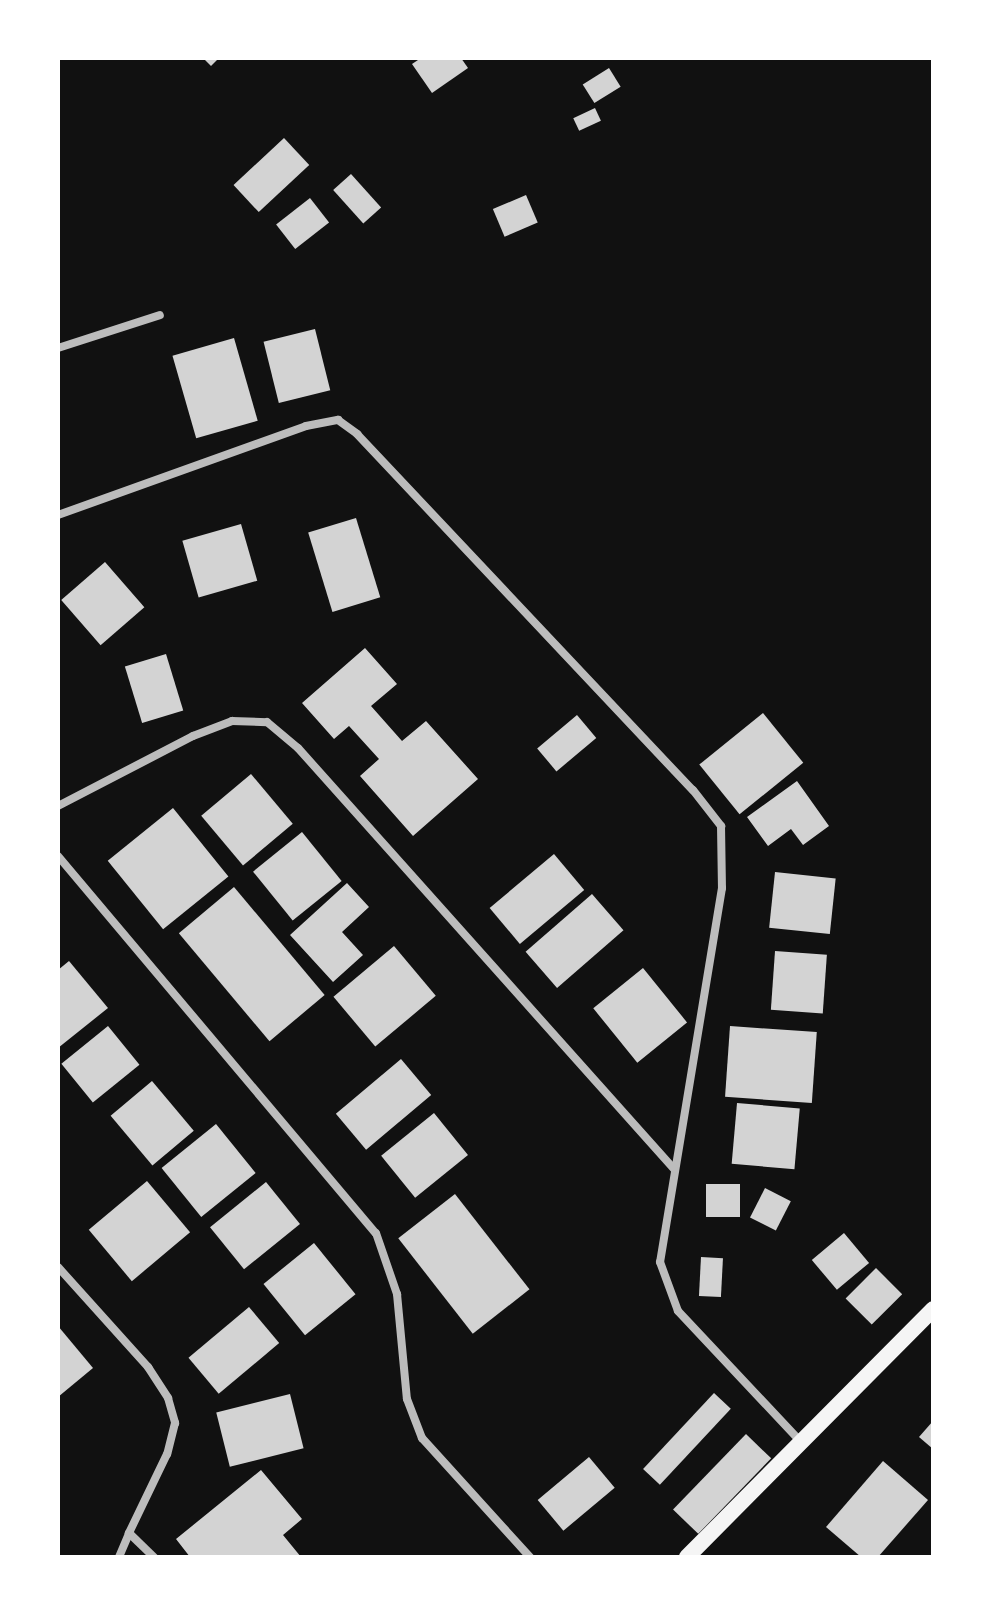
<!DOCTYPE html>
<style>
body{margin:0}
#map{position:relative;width:991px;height:1615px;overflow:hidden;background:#111;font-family:Literata,serif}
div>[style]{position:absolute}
.building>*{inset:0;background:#d3d3d3;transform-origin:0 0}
.minor>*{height:8px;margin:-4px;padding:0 4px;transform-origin:4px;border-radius:4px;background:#bcbcbc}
.secondary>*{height:16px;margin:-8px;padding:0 8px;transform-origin:8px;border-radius:8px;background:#f5f5f5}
span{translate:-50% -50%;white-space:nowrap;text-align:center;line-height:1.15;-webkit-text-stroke:7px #fff;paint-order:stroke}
.frame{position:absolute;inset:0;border:60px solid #fff;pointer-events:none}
</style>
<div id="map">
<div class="building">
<div style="clip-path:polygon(203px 58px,219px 58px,211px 66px)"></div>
<div style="clip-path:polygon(421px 58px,461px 58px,468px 68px,432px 93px,412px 64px)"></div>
<div style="left:609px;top:68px;width:22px;height:31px;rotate:58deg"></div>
<div style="left:595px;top:108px;width:14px;height:24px;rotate:65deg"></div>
<div style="left:284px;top:138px;width:37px;height:69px;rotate:47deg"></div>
<div style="left:351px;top:174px;width:45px;height:24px;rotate:48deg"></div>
<div style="left:526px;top:195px;width:30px;height:36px;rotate:67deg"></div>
<div style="left:310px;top:198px;width:31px;height:43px;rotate:52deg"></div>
<div style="left:315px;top:329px;width:63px;height:53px;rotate:76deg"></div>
<div style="left:234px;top:338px;width:86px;height:64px;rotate:74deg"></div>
<div style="left:356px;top:518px;width:83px;height:50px;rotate:73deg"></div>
<div style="left:241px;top:524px;width:59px;height:61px;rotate:74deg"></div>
<div style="left:105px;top:562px;width:60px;height:58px;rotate:49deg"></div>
<div style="clip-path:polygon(365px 648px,397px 684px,371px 706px,402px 741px,426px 721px,478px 779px,413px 836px,360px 776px,379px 759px,349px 726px,334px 739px,302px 703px)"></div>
<div style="left:166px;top:654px;width:59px;height:43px;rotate:73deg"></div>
<div style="left:763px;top:713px;width:64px;height:82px;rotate:51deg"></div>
<div style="left:577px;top:715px;width:30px;height:52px;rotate:50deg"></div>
<div style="left:251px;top:774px;width:65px;height:65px;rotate:50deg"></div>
<div style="clip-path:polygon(797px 781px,829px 826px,803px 845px,791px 829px,768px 846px,747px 817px)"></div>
<div style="left:173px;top:808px;width:88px;height:84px;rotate:51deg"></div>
<div style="left:302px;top:832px;width:63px;height:63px;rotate:51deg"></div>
<div style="left:554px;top:854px;width:47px;height:84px;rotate:50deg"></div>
<div style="left:775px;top:872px;width:61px;height:56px;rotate:6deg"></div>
<div style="clip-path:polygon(347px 883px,369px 907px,342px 932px,363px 955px,333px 982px,290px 935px)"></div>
<div style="left:234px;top:887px;width:141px;height:72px;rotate:50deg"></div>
<div style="left:592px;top:894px;width:48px;height:88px;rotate:49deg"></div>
<div style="left:394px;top:946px;width:65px;height:79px;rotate:50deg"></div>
<div style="left:775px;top:951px;width:52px;height:59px;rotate:4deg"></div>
<div style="clip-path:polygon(69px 961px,108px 1008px,58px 1048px,58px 970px)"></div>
<div style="left:643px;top:968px;width:70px;height:64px;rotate:51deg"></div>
<div style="left:108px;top:1026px;width:50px;height:60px;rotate:51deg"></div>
<div style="left:730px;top:1026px;width:87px;height:71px;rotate:4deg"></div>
<div style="left:401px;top:1059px;width:47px;height:85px;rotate:50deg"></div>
<div style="left:152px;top:1081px;width:65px;height:54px;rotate:50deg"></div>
<div style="left:737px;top:1103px;width:63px;height:61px;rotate:5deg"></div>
<div style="left:434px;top:1113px;width:54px;height:68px;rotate:51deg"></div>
<div style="left:216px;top:1124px;width:63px;height:70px;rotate:51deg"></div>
<div style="left:147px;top:1181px;width:67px;height:76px;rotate:50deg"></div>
<div style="left:266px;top:1182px;width:54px;height:72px;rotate:51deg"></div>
<div style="left:740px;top:1184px;width:33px;height:34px;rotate:90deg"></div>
<div style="left:765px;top:1188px;width:29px;height:33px;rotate:27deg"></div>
<div style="left:455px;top:1194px;width:121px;height:72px;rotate:52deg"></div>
<div style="left:844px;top:1233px;width:39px;height:42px;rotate:50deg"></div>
<div style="left:314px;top:1243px;width:66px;height:65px;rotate:51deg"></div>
<div style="left:701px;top:1257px;width:22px;height:39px;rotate:3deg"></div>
<div style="left:876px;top:1268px;width:37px;height:43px;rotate:45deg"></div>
<div style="left:249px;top:1307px;width:47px;height:79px;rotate:50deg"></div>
<div style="clip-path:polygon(58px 1326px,93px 1368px,58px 1397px)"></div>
<div style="left:714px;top:1393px;width:23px;height:104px;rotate:43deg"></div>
<div style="left:290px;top:1394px;width:56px;height:76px;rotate:76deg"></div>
<div style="clip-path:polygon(933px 1421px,933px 1449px,919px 1437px)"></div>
<div style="left:746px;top:1434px;width:35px;height:105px;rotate:44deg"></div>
<div style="left:589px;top:1457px;width:40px;height:67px;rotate:50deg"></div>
<div style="clip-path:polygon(883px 1461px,928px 1500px,878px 1557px,861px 1557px,826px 1527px)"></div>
<div style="clip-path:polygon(261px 1470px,302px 1519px,283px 1535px,301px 1557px,190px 1557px,176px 1539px)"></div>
</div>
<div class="minor">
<div style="left:58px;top:348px;width:107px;rotate:-17.9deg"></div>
<div style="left:58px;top:515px;width:263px;rotate:-19.7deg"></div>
<div style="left:306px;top:426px;width:33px;rotate:-11deg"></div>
<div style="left:338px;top:420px;width:24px;rotate:36deg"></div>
<div style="left:357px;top:434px;width:490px;rotate:46.7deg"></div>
<div style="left:693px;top:790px;width:46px;rotate:52.1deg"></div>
<div style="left:721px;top:826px;width:62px;rotate:89.1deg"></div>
<div style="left:722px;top:888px;width:379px;rotate:99.4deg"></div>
<div style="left:660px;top:1262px;width:52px;rotate:69.8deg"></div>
<div style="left:678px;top:1311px;width:178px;rotate:46.8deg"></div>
<div style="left:58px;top:806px;width:152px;rotate:-27.4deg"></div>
<div style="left:193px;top:736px;width:42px;rotate:-21deg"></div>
<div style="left:232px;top:721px;width:35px;rotate:2deg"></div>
<div style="left:267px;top:722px;width:40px;rotate:40deg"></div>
<div style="left:298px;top:748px;width:564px;rotate:48.23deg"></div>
<div style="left:58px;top:856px;width:493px;rotate:49.9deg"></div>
<div style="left:376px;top:1233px;width:65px;rotate:71deg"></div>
<div style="left:397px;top:1294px;width:105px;rotate:84.6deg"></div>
<div style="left:407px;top:1399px;width:42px;rotate:69deg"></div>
<div style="left:422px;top:1438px;width:161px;rotate:47.8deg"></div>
<div style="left:58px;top:1267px;width:135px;rotate:48deg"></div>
<div style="left:148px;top:1367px;width:37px;rotate:57deg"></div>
<div style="left:168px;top:1398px;width:26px;rotate:74deg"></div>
<div style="left:175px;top:1423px;width:32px;rotate:104deg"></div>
<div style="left:167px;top:1454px;width:88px;rotate:115.7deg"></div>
<div style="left:129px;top:1533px;width:35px;rotate:44deg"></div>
<div style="left:119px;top:1557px;width:26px;rotate:-67deg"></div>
</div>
<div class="secondary">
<div style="left:687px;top:1557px;width:349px;rotate:-45.2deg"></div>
</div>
<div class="frame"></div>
</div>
